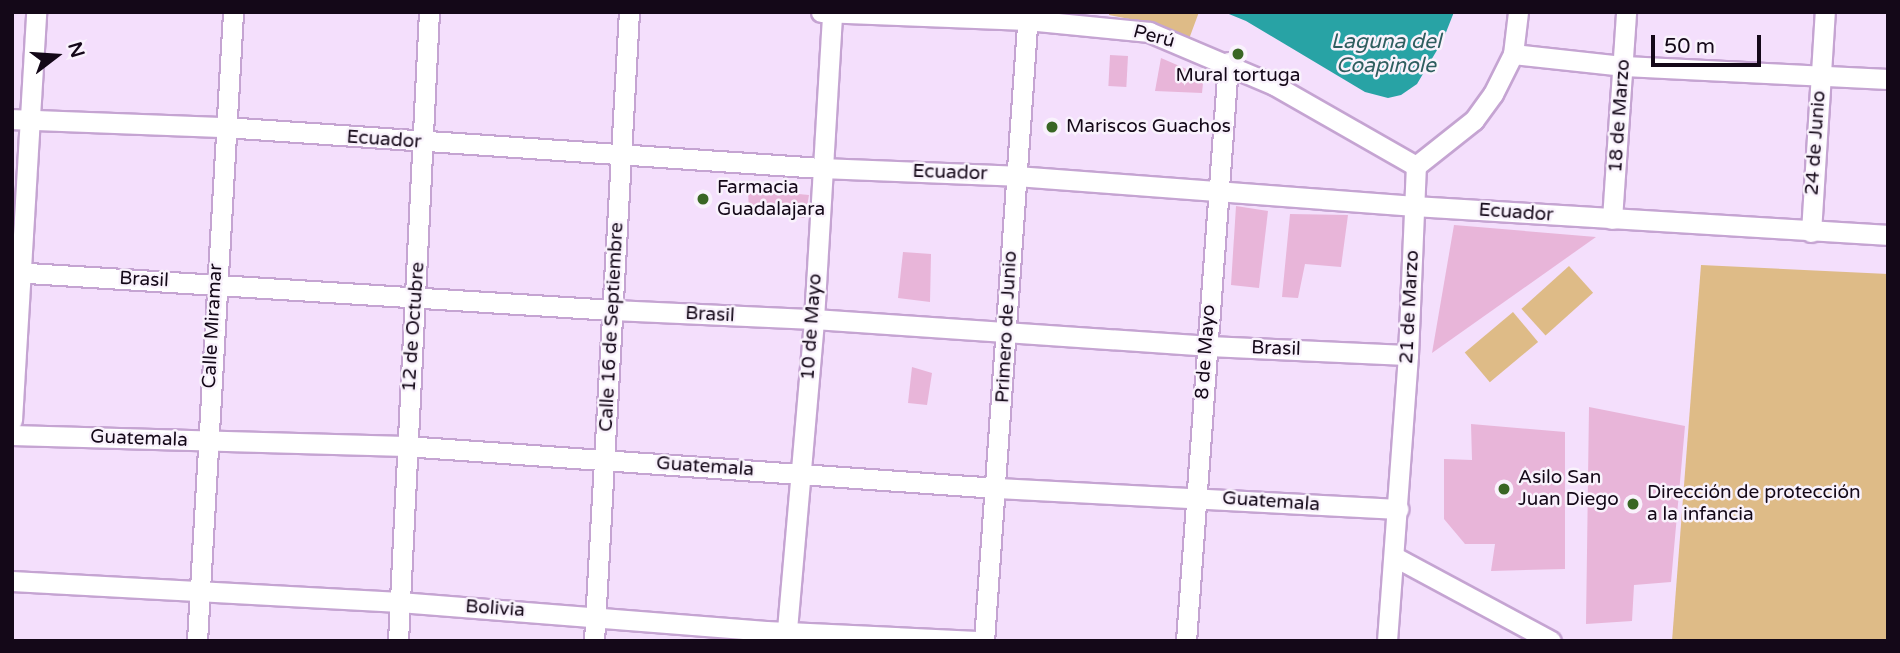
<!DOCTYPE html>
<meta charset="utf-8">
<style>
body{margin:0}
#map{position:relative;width:1900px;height:653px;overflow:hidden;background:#f4dffc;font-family:"Varela Round",sans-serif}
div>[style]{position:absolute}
.green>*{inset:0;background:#debb87;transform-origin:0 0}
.water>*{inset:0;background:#28a3a5}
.building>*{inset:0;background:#e8b5d9;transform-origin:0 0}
.roads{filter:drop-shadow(2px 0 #c5a4d2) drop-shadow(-2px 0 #c5a4d2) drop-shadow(0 2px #c5a4d2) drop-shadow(0 -2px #c5a4d2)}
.minor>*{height:19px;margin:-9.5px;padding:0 9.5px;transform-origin:9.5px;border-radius:9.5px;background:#fff}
.dots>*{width:19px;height:19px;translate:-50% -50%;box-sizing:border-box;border:4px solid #f9f2fc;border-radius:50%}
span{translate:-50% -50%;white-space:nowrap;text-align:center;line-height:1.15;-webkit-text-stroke:5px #f9f2fc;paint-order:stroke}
.street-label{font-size:19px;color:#140818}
.poi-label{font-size:19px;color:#140818}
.left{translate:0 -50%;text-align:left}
.water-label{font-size:21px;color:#2e5e5f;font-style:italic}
.frame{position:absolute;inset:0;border:14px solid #140818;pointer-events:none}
.north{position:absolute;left:21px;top:21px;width:70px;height:70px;-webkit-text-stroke:5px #f9f2fc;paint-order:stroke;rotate:73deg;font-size:19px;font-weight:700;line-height:28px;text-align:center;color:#140818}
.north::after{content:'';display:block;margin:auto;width:24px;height:32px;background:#140818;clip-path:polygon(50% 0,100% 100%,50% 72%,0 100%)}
.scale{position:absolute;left:1651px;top:35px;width:110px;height:32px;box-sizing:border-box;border:4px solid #140818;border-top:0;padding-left:9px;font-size:21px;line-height:24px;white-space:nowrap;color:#140818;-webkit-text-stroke:5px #f9f2fc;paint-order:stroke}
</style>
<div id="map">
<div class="green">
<div style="clip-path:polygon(1109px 12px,1199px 12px,1189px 39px,1155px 24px,1109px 15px)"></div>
<div style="clip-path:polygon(1701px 265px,1888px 274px,1888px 641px,1672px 641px)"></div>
<div style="left:1569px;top:266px;width:36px;height:64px;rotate:48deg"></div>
<div style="left:1513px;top:312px;width:39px;height:63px;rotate:50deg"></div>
</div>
<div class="water">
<div style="clip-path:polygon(1224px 12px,1454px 12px,1443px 40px,1417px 84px,1401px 95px,1388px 98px,1365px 92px,1246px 21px)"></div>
</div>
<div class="building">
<div style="left:1110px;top:55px;width:18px;height:31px;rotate:3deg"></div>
<div style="clip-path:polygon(1161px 58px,1191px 71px,1203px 83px,1202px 93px,1155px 91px)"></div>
<div style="clip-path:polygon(748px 189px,809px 195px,805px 218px,749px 214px)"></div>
<div style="clip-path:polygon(1236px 206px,1268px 211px,1259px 288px,1231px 285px)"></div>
<div style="clip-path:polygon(1290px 214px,1348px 215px,1341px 267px,1305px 264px,1298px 298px,1282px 297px)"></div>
<div style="clip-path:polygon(1454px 225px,1596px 237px,1432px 353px)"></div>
<div style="clip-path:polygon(903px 252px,931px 254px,930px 302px,898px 298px)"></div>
<div style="clip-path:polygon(912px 367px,932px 373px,927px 405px,908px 403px)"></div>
<div style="clip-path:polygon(1589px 407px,1685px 426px,1671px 582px,1634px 585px,1632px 621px,1586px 624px)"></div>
<div style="clip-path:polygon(1471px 424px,1565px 432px,1565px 569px,1491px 571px,1495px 544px,1465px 544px,1444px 519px,1444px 459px,1472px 460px)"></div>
</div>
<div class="roads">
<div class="minor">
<div style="left:821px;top:12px;width:206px;rotate:2.2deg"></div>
<div style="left:1027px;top:20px;width:123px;rotate:5.6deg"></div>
<div style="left:1149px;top:32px;width:136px;rotate:23deg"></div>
<div style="left:1274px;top:85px;width:163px;rotate:29.7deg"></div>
<div style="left:1513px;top:54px;width:112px;rotate:6.2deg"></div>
<div style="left:1624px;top:66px;width:264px;rotate:2.8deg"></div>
<div style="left:12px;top:119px;width:212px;rotate:2.2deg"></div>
<div style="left:224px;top:127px;width:598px;rotate:3.93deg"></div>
<div style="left:821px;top:168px;width:195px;rotate:2.3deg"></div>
<div style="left:1016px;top:176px;width:400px;rotate:4.3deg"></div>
<div style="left:1415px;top:206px;width:474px;rotate:3.5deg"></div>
<div style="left:1612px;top:219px;width:207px;rotate:-86.1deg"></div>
<div style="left:1811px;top:232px;width:220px;rotate:-86.4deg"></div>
<div style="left:12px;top:272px;width:602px;rotate:3.62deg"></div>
<div style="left:613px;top:310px;width:201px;rotate:2.6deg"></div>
<div style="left:814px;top:319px;width:394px;rotate:3.9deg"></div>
<div style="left:1207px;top:346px;width:201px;rotate:2.6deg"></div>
<div style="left:12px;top:420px;width:409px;rotate:-86.6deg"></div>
<div style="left:12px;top:435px;width:393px;rotate:1.6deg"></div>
<div style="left:405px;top:446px;width:593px;rotate:4.06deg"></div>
<div style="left:997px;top:488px;width:402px;rotate:3deg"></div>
<div style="left:1395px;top:557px;width:177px;rotate:28.3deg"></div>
<div style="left:12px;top:581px;width:388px;rotate:3.1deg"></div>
<div style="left:399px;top:602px;width:368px;rotate:4.5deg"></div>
<div style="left:766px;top:631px;width:211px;rotate:2.7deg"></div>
<div style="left:197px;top:641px;width:630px;rotate:-86.72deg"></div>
<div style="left:398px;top:641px;width:630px;rotate:-87.18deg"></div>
<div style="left:594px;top:641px;width:630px;rotate:-86.82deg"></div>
<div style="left:786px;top:641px;width:323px;rotate:-85deg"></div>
<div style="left:814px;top:319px;width:308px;rotate:-86.6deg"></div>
<div style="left:984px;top:641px;width:631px;rotate:-86deg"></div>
<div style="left:1186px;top:641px;width:580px;rotate:-85.84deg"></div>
<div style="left:1387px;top:641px;width:287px;rotate:-85.8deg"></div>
<div style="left:1408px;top:355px;width:189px;rotate:-87.6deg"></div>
<div style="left:1416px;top:166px;width:74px;rotate:-38.4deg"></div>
<div style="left:1474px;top:120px;width:32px;rotate:-54deg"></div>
<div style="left:1493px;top:94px;width:45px;rotate:-63.4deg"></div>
<div style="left:1513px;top:54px;width:42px;rotate:-83.2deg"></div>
</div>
</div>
<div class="dots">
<div style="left:1238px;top:54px;background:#396624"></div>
<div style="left:1052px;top:127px;background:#396624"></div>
<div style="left:703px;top:199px;background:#396624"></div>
<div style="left:1504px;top:489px;background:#396624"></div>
<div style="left:1633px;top:504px;background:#396624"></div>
</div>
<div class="street-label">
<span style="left:1154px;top:37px;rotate:15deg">Perú</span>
<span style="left:1620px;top:116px;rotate:-86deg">18 de Marzo</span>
<span style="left:384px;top:140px;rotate:4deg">Ecuador</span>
<span style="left:1816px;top:143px;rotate:-86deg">24 de Junio</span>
<span style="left:950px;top:173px;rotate:2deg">Ecuador</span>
<span style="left:1516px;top:213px;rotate:4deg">Ecuador</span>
<span style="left:144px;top:280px;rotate:3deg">Brasil</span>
<span style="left:1410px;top:307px;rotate:-87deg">21 de Marzo</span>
<span style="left:710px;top:315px;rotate:3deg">Brasil</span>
<span style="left:213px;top:326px;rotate:-87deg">Calle Miramar</span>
<span style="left:414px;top:327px;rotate:-86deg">12 de Octubre</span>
<span style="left:612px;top:327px;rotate:-87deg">Calle 16 de Septiembre</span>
<span style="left:812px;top:327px;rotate:-86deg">10 de Mayo</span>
<span style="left:1007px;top:327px;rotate:-87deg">Primero de Junio</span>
<span style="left:1276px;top:349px;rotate:2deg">Brasil</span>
<span style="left:1206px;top:352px;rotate:-86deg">8 de Mayo</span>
<span style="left:139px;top:439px;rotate:2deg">Guatemala</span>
<span style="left:705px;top:467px;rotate:4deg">Guatemala</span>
<span style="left:1271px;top:502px;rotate:4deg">Guatemala</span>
<span style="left:495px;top:609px;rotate:4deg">Bolivia</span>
</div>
<div class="poi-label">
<span style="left:1238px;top:76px">Mural tortuga</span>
<span class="left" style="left:1066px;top:127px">Mariscos Guachos</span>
<span class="left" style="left:717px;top:199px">Farmacia<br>Guadalajara</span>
<span class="left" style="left:1518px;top:489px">Asilo San<br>Juan Diego</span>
<span class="left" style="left:1647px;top:504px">Dirección de protección<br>a la infancia</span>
</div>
<div class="water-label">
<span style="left:1386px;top:54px">Laguna del<br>Coapinole</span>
</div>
<div class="frame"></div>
<div class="north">N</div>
<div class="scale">50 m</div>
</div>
